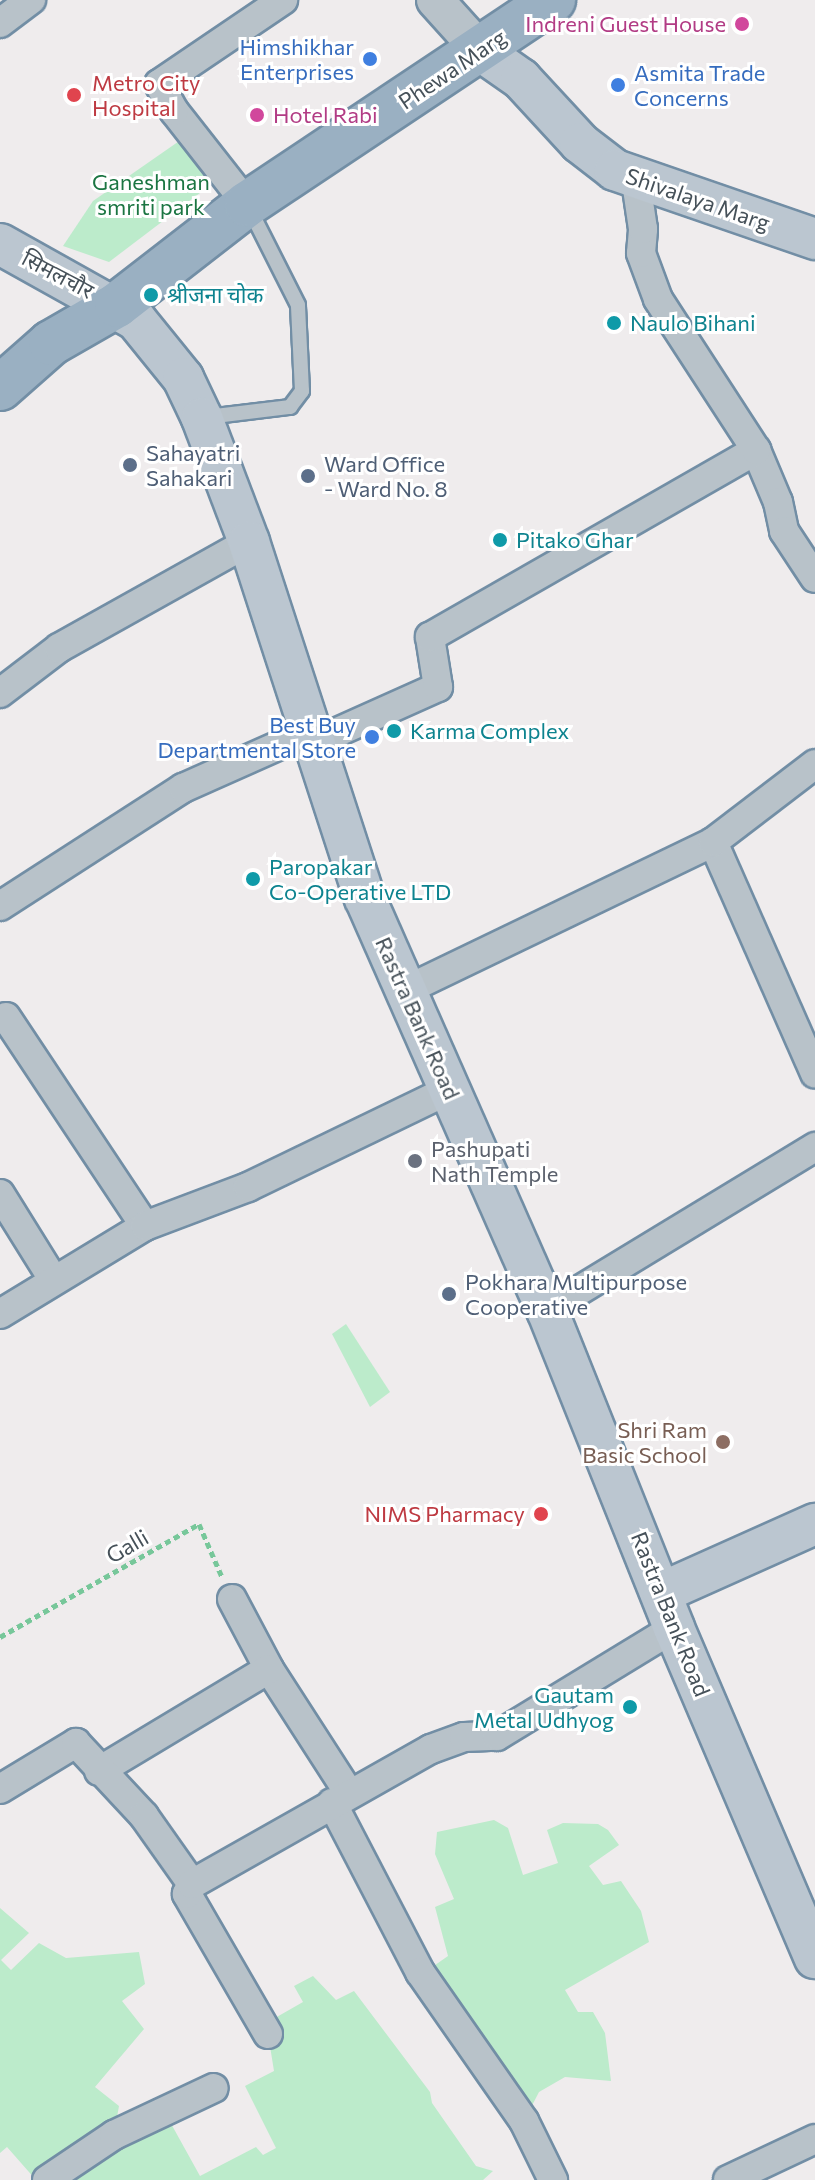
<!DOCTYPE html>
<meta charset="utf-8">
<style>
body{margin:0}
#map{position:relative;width:815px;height:2180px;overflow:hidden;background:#efeced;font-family:Commissioner,"Noto Sans Devanagari",sans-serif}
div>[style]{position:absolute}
.green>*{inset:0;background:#bcebcb}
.path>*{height:5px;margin-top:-2.5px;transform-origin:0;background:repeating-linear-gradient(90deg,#77c79a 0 6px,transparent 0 10px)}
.roads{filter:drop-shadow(2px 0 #728ea5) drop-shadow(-2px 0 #728ea5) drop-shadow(0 2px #728ea5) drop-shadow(0 -2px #728ea5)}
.service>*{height:14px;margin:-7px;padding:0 7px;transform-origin:7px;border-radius:7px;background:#b8c2c9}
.minor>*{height:28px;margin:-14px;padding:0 14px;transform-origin:14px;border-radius:14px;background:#b8c2c9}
.tertiary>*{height:36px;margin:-18px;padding:0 18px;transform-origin:18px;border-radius:18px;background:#b8c2c9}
.secondary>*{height:40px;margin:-20px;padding:0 20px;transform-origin:20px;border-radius:20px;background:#bbc6d0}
.trunk>*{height:44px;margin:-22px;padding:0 22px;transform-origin:22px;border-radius:22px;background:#9ab0c2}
.dots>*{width:22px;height:22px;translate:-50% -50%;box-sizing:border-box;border:4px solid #fff;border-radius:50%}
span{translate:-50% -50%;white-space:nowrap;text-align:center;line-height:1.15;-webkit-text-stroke:6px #fff;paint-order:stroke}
.hotel-label{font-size:22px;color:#b23c85}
.right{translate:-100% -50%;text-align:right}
.left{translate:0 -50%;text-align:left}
.shop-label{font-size:22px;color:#366cbe}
.street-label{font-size:22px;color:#465159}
.health-label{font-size:22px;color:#be3a42}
.park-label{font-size:22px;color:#1b7542}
.culture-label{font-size:22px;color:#0d838f}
.service-label{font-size:22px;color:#4e5e75}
.worship-label{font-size:22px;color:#5b616d}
.education-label{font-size:22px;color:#785e54}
</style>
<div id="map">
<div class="green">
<div style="clip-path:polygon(185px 137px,217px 180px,109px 262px,63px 246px,93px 201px)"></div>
<div style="clip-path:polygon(346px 1324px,390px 1392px,370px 1407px,332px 1334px)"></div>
<div style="clip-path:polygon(494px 1820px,508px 1828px,523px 1875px,558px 1863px,547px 1830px,563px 1823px,598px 1824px,608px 1830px,619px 1845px,589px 1866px,603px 1885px,621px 1881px,641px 1911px,649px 1942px,565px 1990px,578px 2012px,593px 2012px,605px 2033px,611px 2081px,565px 2077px,539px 2092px,524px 2121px,428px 1970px,448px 1956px,435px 1907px,454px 1899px,435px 1854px,437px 1832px)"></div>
<div style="clip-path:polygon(0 1908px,29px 1933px,1px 1960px,11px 1970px,39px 1943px,66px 1958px,139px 1952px,145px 1984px,122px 2001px,144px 2029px,95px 2087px,119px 2106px,114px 2134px,164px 2111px,200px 2176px,256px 2147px,263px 2155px,276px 2148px,245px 2086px,274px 2071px,268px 2034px,275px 2018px,303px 2002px,294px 1986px,313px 1976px,336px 2000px,354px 1991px,430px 2092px,432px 2103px,476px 2166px,493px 2171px,483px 2180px,36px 2180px,7px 2147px,0 2153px)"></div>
</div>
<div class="path">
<div style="left:0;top:1637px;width:229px;rotate:-29.6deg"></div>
<div style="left:199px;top:1524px;width:58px;rotate:66.5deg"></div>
</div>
<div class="roads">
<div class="service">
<div style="left:207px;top:417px;width:84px;rotate:-6.9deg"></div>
<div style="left:290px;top:407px;width:20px;rotate:-53deg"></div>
<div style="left:302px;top:391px;width:86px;rotate:-92.7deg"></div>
<div style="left:298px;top:305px;width:109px;rotate:-116.8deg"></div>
</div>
<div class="minor">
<div style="left:0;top:23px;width:39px;rotate:-37deg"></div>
<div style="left:247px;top:204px;width:118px;rotate:-128.1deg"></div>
<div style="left:174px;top:111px;width:31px;rotate:-119deg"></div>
<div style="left:159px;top:84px;width:150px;rotate:-34.1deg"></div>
<div style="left:756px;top:450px;width:56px;rotate:67.1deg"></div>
<div style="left:778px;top:502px;width:30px;rotate:78deg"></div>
<div style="left:784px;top:531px;width:56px;rotate:56.6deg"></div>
<div style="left:0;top:693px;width:74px;rotate:-37.3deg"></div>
<div style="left:59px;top:648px;width:218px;rotate:-29.2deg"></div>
<div style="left:313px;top:743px;width:137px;rotate:-24.1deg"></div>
<div style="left:438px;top:687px;width:51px;rotate:-99.1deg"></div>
<div style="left:430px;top:637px;width:376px;rotate:-29.8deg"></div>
<div style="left:756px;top:450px;width:180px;rotate:-123deg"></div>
<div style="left:658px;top:299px;width:49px;rotate:-110.3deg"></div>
<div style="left:641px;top:253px;width:24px;rotate:-85deg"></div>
<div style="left:643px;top:229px;width:55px;rotate:-98.4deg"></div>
<div style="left:713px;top:842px;width:253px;rotate:66.2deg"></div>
<div style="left:0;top:906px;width:218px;rotate:-32.8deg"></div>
<div style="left:183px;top:788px;width:138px;rotate:-24deg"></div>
<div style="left:404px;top:991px;width:343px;rotate:-25.7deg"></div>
<div style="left:713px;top:842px;width:128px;rotate:-37.4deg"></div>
<div style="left:6px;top:1017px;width:251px;rotate:56.4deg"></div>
<div style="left:0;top:1194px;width:100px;rotate:58.1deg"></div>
<div style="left:547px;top:1310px;width:314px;rotate:-31.3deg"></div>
<div style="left:0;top:1314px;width:170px;rotate:-31.3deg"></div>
<div style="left:145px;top:1226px;width:110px;rotate:-20.7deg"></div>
<div style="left:248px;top:1187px;width:223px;rotate:-25.8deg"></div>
<div style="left:232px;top:1599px;width:79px;rotate:62.1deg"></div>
<div style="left:269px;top:1669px;width:148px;rotate:57.2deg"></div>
<div style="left:99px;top:1771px;width:198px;rotate:-31deg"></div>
<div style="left:0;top:1789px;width:89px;rotate:-31.2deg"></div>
<div style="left:76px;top:1743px;width:100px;rotate:47deg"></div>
<div style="left:144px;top:1816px;width:83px;rotate:54.8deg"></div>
<div style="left:332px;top:1803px;width:191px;rotate:62.5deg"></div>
<div style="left:420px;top:1972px;width:182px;rotate:55.1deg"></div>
<div style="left:524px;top:2121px;width:66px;rotate:63.8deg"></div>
<div style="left:268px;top:2034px;width:162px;rotate:-120.1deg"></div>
<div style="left:187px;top:1894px;width:11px;rotate:-63deg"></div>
<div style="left:192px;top:1884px;width:274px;rotate:-29.5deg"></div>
<div style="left:431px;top:1749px;width:35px;rotate:-20deg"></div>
<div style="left:464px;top:1737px;width:33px;rotate:-2deg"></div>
<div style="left:497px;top:1736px;width:207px;rotate:-31.4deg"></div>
<div style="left:47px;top:2180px;width:81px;rotate:-33.9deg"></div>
<div style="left:114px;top:2135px;width:110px;rotate:-25.2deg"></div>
<div style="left:728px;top:2180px;width:96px;rotate:-25.2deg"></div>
</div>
<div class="tertiary">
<div style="left:435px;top:0;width:69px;rotate:48deg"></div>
</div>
<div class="secondary">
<div style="left:481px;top:51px;width:49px;rotate:35deg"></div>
<div style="left:521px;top:79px;width:87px;rotate:47.3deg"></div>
<div style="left:580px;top:143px;width:44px;rotate:37.6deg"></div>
<div style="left:615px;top:170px;width:212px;rotate:19deg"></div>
<div style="left:0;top:244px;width:156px;rotate:29.2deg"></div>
<div style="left:136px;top:320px;width:75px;rotate:51deg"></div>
<div style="left:183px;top:378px;width:44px;rotate:64.6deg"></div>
<div style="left:202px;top:418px;width:133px;rotate:69.2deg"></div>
<div style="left:249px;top:542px;width:374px;rotate:72deg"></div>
<div style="left:365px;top:898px;width:450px;rotate:66.2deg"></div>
<div style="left:547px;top:1310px;width:342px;rotate:68.2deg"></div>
<div style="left:674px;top:1628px;width:359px;rotate:66.9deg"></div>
<div style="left:663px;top:1592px;width:167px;rotate:-24.1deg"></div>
</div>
<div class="trunk">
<div style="left:0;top:388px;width:68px;rotate:-41.4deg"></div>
<div style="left:51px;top:343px;width:76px;rotate:-29.9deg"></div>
<div style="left:117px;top:305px;width:165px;rotate:-37.8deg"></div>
<div style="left:247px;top:204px;width:368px;rotate:-33.7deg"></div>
</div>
</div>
<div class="dots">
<div style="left:742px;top:24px;background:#d1479c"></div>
<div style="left:370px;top:59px;background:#3f7fe0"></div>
<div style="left:618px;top:85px;background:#3f7fe0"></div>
<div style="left:74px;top:95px;background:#e0444e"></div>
<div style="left:257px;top:115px;background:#d1479c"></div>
<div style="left:151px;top:295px;background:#0f9aa8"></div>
<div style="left:614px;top:323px;background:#0f9aa8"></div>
<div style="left:130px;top:465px;background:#5c6f8a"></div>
<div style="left:308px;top:476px;background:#5c6f8a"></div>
<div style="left:500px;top:540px;background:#0f9aa8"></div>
<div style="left:394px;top:731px;background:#0f9aa8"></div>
<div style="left:372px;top:737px;background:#3f7fe0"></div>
<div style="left:253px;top:879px;background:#0f9aa8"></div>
<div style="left:415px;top:1161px;background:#6b7280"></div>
<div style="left:449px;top:1294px;background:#5c6f8a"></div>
<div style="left:723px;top:1442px;background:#8d6e63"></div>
<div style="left:541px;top:1514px;background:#e0444e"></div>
<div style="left:630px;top:1707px;background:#0f9aa8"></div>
</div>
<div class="hotel-label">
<span class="right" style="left:726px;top:24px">Indreni Guest House</span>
<span class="left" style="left:273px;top:115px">Hotel Rabi</span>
</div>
<div class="shop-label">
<span class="right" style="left:354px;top:59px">Himshikhar<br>Enterprises</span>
<span class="left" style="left:634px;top:85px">Asmita Trade<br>Concerns</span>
<span class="right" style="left:356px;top:737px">Best Buy<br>Departmental Store</span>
</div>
<div class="street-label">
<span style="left:452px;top:69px;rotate:-34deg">Phewa Marg</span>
<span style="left:698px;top:199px;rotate:19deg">Shivalaya Marg</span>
<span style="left:58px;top:274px;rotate:28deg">सिमलचौर</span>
<span style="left:418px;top:1018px;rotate:66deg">Rastra Bank Road</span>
<span style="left:127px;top:1546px;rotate:-30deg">Galli</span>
<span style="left:671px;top:1614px;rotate:68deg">Rastra Bank Road</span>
</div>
<div class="health-label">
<span class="left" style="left:92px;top:95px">Metro City<br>Hospital</span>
<span class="right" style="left:525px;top:1514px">NIMS Pharmacy</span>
</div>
<div class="park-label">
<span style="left:151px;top:194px">Ganeshman<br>smriti park</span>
</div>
<div class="culture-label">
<span class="left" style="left:167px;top:295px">श्रीजना चोक</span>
<span class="left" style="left:630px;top:323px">Naulo Bihani</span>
<span class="left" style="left:516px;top:540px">Pitako Ghar</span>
<span class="left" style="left:410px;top:731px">Karma Complex</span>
<span class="left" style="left:269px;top:879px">Paropakar<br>Co-Operative LTD</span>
<span class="right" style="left:614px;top:1707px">Gautam<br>Metal Udhyog</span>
</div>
<div class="service-label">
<span class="left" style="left:146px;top:465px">Sahayatri<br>Sahakari</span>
<span class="left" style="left:324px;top:476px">Ward Office<br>- Ward No. 8</span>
<span class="left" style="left:465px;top:1294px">Pokhara Multipurpose<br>Cooperative</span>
</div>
<div class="worship-label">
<span class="left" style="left:431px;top:1161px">Pashupati<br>Nath Temple</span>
</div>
<div class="education-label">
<span class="right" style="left:707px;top:1442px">Shri Ram<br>Basic School</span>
</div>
</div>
